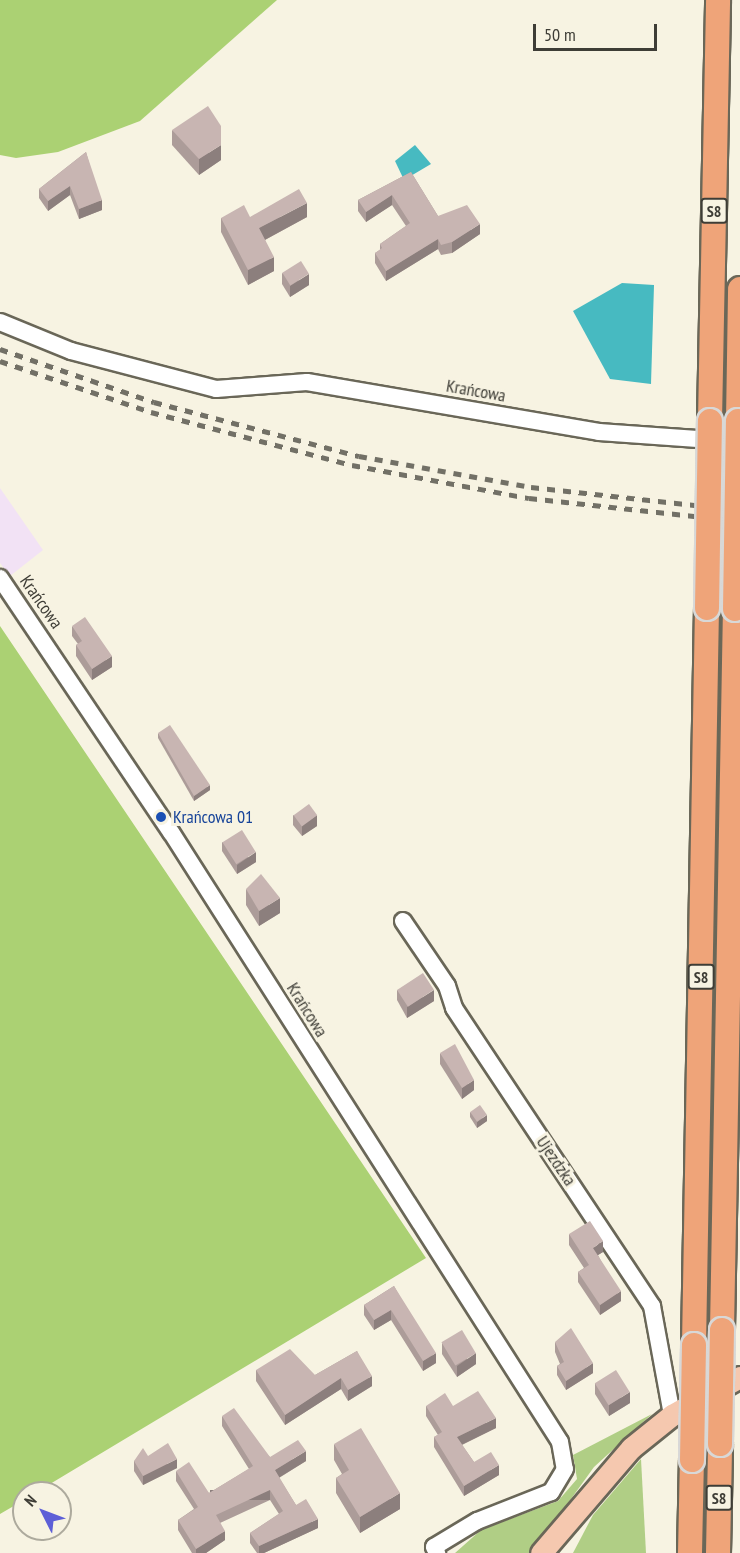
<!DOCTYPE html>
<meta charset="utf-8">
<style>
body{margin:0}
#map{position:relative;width:740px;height:1553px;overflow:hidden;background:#f7f3e2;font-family:"PT Sans Narrow",sans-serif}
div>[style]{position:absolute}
.industrial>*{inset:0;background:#f2e2f5}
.green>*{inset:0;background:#b0ce85}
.forest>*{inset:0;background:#abd173}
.water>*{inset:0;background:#47bac1}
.roads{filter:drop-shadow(2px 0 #6a6758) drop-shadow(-2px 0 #6a6758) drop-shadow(0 2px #6a6758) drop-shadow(0 -2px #6a6758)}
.minor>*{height:16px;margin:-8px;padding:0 8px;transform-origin:8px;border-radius:8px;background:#fff}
.major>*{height:21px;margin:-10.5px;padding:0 10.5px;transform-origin:10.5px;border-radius:10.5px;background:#f5c8af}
.highway>*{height:24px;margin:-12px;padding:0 12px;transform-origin:12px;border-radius:12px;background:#efa479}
.rail>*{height:4.5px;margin-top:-2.25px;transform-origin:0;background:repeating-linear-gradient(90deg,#727066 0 8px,transparent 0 16px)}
.bridges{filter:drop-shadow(2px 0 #d8d8d7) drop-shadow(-2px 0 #d8d8d7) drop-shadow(0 2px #d8d8d7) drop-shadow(0 -2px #d8d8d7)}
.highway-bridge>*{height:24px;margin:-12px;padding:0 12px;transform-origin:12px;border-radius:12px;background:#efa479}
.wall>*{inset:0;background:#ac9c99}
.shaded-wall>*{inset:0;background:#8c7f7d;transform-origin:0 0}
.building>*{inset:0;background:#c8b5b2;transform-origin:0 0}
.dots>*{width:16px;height:16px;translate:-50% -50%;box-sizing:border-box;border:3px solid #f7f3e2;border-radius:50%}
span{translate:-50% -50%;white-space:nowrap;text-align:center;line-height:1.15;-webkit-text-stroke:6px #f7f3e2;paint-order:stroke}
.shield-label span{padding:2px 4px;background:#f7f3e2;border:2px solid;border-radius:4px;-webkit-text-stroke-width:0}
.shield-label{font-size:16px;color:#3e3d36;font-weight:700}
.street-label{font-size:18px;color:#3e3d36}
.transit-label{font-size:18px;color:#164399}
.left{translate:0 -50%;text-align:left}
.north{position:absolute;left:12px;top:1481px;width:60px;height:60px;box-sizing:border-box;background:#f7f3e2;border:2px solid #adaa9d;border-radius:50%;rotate:312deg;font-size:16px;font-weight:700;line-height:24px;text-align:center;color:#3e3d36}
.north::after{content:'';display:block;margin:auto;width:21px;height:27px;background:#5d5fd7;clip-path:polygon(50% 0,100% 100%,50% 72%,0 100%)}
.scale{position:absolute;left:533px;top:24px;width:124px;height:27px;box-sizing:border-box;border:3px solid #3e3d36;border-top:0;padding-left:8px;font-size:18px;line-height:21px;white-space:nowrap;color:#3e3d36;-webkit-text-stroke:4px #f7f3e2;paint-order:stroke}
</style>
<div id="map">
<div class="industrial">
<div style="clip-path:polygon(0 488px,43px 550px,10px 576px,0 563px)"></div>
</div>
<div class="green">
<div style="clip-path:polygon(652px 1414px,594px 1467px,532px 1553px,455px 1553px,481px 1530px,558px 1501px,577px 1479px,573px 1455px)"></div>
<div style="clip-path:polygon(641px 1459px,646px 1553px,573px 1553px,593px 1515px)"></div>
</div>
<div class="forest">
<div style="clip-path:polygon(0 0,277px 0,140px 121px,58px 152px,16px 158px,0 155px)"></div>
<div style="clip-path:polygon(0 626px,426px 1258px,35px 1493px,24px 1493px,24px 1500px,0 1514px)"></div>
</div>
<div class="water">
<div style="clip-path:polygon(415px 145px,431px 164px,404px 180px,395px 161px)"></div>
<div style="clip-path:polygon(622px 283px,654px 285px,651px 384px,610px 379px,573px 311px)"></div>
</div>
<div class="roads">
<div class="minor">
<div style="left:0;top:322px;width:77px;rotate:22.2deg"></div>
<div style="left:71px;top:351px;width:150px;rotate:14.7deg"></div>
<div style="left:216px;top:389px;width:91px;rotate:-4.4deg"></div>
<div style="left:307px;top:382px;width:296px;rotate:9.7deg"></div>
<div style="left:599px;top:432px;width:141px;rotate:4.1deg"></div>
<div style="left:0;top:578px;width:306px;rotate:56.1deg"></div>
<div style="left:171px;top:832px;width:723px;rotate:57.47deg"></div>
<div style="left:560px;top:1442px;width:27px;rotate:80deg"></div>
<div style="left:565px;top:1469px;width:27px;rotate:121deg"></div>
<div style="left:551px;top:1492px;width:79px;rotate:158.6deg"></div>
<div style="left:477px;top:1521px;width:50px;rotate:148.8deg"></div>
<div style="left:434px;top:1547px;width:7px;rotate:63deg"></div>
<div style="left:403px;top:921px;width:78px;rotate:55.9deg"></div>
<div style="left:447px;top:986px;width:23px;rotate:72deg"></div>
<div style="left:454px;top:1008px;width:358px;rotate:56.4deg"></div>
<div style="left:652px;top:1306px;width:111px;rotate:79.6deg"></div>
</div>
<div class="major">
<div style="left:541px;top:1553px;width:138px;rotate:-49.4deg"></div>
<div style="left:631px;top:1448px;width:53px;rotate:-38.8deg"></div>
<div style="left:672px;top:1415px;width:78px;rotate:-29.2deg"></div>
</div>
<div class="highway">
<div style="left:710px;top:421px;width:421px;rotate:-88.9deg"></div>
<div style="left:738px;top:421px;width:132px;rotate:-89.1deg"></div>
<div style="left:722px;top:1330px;width:721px;rotate:-88.97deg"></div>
<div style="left:694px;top:1345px;width:737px;rotate:-88.99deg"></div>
<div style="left:690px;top:1553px;width:93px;rotate:-88.8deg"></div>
<div style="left:718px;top:1553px;width:109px;rotate:-88.9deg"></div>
</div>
</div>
<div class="rail">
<div style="left:0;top:349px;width:163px;rotate:19deg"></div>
<div style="left:154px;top:402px;width:212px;rotate:14.8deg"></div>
<div style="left:359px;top:456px;width:175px;rotate:10.2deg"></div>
<div style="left:531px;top:487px;width:210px;rotate:6.3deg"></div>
<div style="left:0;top:361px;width:159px;rotate:18.7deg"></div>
<div style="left:151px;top:412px;width:208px;rotate:14.8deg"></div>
<div style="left:352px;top:465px;width:180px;rotate:10.6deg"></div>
<div style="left:529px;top:498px;width:212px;rotate:6.2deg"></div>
</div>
<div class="bridges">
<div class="highway-bridge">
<div style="left:707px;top:608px;width:187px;rotate:-89.1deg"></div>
<div style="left:735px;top:609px;width:188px;rotate:-89.1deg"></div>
<div style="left:720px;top:1444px;width:114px;rotate:-89deg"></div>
<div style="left:692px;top:1460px;width:115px;rotate:-89deg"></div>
</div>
</div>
<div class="wall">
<div style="clip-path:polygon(172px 130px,221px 160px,199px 175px,172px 145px)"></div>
<div style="clip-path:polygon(86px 152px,102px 210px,79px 219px,70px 195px,48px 211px,39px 198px,39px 189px)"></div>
<div style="clip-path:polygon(411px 172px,438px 216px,480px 234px,452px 253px,441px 255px,438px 249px,386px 281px,375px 263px,375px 253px,380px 250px,380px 244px,406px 226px,392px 205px,366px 222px,358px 211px,358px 200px)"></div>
<div style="clip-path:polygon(307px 217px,265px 240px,274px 271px,248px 285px,221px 232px,221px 218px)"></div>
<div style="clip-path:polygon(282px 273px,309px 285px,290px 297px,282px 284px)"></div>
<div style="clip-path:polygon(72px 626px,112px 667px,92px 680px,76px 656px,76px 645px,78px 644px,72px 636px)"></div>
<div style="clip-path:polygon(158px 733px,210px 790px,194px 801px,158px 738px)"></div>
<div style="clip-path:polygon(293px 815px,317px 826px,302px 836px,293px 825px)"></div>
<div style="clip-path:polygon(222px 842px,256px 862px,237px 874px,222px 851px)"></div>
<div style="clip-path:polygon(246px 889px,280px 913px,259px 926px,246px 905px)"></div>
<div style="clip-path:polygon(397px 990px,434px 1001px,407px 1018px,397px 1000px)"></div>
<div style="clip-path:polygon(440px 1053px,474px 1090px,462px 1099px,440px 1064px)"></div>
<div style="clip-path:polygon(470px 1112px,487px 1121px,477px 1128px,470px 1117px)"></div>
<div style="clip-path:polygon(569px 1234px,603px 1252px,598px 1255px,621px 1301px,600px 1315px,578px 1282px,578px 1272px,584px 1268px,569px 1245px)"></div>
<div style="clip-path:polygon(394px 1286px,436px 1363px,423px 1371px,391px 1320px,374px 1330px,364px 1315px,364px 1305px)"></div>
<div style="clip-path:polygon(555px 1342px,593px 1373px,566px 1390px,557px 1375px,557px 1366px,560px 1364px,555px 1352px)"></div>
<div style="clip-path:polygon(442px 1343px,476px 1364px,457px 1377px,442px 1354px)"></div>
<div style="clip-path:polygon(357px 1351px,372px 1386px,348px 1401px,341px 1389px,285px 1425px,256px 1381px,256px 1370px,315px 1375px)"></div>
<div style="clip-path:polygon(595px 1383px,630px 1403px,609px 1416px,595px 1394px)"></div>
<div style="clip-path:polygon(426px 1406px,453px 1406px,496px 1428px,462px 1445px,474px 1462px,499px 1475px,464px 1496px,434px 1447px,434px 1437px,438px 1435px,426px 1416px)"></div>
<div style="clip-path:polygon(222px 1416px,270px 1457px,306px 1461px,279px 1478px,296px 1505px,318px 1528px,264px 1553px,257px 1553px,250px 1543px,250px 1533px,279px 1514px,270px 1500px,220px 1523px,225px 1540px,206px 1553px,192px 1553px,178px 1530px,178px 1520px,194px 1509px,176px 1481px,176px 1471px,209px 1493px,249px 1469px,222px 1426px)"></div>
<div style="clip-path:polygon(334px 1444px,400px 1509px,360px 1533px,336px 1493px,336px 1478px,342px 1474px,334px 1460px)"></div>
<div style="clip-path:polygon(148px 1456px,177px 1468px,143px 1485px,134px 1471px,134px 1461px)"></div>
</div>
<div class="shaded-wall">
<div style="clip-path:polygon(221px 145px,221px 160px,199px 175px,199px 159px)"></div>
<div style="clip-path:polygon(70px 186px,70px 195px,48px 211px,48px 201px)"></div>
<div style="clip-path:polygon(392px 195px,392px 205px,366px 222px,366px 212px)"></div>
<div style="clip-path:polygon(102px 200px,102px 210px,79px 219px,79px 209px)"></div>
<div style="clip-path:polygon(307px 203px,307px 217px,259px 243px,259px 228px)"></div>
<div style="clip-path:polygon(480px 224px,480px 234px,452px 253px,452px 242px)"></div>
<div style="clip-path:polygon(438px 239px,438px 249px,386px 281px,386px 271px)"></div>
<div style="clip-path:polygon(274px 257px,274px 271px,248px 285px,248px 270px)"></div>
<div style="clip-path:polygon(309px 274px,309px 285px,290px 297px,290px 286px)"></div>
<div style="clip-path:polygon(112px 656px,112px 667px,92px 680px,92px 669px)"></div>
<div style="clip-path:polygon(210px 785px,210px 790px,194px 801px,194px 796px)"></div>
<div style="clip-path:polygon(317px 815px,317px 826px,302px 836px,302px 825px)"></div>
<div style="clip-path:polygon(256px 852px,256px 862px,237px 874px,237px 865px)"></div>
<div style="clip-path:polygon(280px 898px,280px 913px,259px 926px,259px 911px)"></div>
<div style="clip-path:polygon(434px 990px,434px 1001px,407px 1018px,407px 1007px)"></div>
<div style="clip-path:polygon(474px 1080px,474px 1090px,462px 1099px,462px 1088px)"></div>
<div style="clip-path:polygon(487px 1115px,487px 1121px,477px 1128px,477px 1122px)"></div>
<div style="clip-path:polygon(603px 1241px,603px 1252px,593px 1258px,593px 1248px)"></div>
<div style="clip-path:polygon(621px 1291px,621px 1301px,600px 1315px,600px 1305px)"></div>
<div style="clip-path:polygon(391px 1310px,391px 1320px,374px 1330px,374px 1320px)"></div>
<div style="clip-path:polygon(436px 1353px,436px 1363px,423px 1371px,423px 1361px)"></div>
<div style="clip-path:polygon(476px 1353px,476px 1364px,457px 1377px,457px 1366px)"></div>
<div style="clip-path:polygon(593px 1363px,593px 1373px,566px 1390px,566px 1381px)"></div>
<div style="clip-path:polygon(372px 1376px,372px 1386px,348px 1401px,348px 1390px)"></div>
<div style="clip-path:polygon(341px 1378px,341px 1389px,285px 1425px,285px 1415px)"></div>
<div style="clip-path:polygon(630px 1392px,630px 1403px,609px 1416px,609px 1405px)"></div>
<div style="clip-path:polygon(496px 1418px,496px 1428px,457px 1447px,457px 1437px)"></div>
<div style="clip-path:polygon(306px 1451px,306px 1461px,275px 1480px,275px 1470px)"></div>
<div style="clip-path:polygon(177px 1459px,177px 1468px,143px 1485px,143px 1476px)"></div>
<div style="clip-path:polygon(499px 1465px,499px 1475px,464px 1496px,464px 1486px)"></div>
<div style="left:270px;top:1490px;width:10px;height:60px;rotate:90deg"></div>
<div style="clip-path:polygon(400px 1493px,400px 1509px,360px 1533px,360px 1517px)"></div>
<div style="clip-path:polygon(318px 1519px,318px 1528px,264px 1553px,259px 1553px,259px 1546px)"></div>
<div style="clip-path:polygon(225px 1531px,225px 1540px,206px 1553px,196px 1553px,196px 1549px)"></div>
</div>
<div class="building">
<div style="clip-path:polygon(208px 106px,221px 126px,221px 145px,199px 159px,172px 130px)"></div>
<div style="clip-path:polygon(86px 152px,102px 200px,79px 209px,70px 186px,48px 201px,39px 189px)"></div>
<div style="clip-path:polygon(411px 172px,438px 216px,467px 205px,480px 224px,452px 242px,441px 245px,438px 239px,386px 271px,375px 253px,382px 248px,380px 244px,410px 223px,392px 195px,366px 212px,358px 200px)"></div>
<div style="clip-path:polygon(299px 189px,307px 203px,259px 228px,274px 257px,248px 270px,221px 218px,244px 205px,250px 217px)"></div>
<div style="left:301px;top:261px;width:15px;height:22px;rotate:58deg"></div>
<div style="clip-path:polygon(85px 617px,112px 656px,92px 669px,76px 645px,82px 641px,72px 626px)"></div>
<div style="clip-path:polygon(170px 725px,210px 785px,194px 796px,158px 733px)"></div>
<div style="left:309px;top:804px;width:14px;height:19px;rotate:54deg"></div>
<div style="left:242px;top:830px;width:26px;height:23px;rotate:58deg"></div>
<div style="clip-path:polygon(261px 874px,280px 898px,259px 911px,246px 889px)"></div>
<div style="left:423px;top:973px;width:20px;height:31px;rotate:57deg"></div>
<div style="clip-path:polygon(455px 1044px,474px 1080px,462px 1088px,440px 1053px)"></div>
<div style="left:480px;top:1105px;width:12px;height:12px;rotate:55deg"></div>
<div style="clip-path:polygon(590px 1221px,603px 1241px,593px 1248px,621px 1291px,600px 1305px,578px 1272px,589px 1265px,569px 1234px)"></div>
<div style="clip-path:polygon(394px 1286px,436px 1353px,423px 1361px,391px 1310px,374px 1320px,364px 1305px)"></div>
<div style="clip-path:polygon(571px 1328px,593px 1363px,566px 1381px,557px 1366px,564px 1362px,555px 1342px)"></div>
<div style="left:462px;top:1330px;width:27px;height:24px;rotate:59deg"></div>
<div style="clip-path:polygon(290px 1349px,315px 1375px,357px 1351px,372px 1376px,348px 1390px,341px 1378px,285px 1415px,256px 1370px)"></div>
<div style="left:616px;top:1370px;width:26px;height:25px;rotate:58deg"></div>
<div style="clip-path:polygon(478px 1391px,496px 1418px,457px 1437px,474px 1462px,491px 1452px,499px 1465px,464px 1486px,434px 1437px,442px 1432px,426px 1406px,445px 1393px,453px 1406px)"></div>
<div style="clip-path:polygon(234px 1408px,270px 1457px,298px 1440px,306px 1451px,275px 1470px,296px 1505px,306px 1499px,318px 1519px,259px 1546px,250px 1533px,283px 1511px,270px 1490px,216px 1515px,225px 1531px,196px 1549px,178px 1520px,198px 1507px,176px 1471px,189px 1462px,209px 1493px,253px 1466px,222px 1416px)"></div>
<div style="clip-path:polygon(361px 1428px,400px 1493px,360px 1517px,336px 1478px,349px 1470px,334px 1444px)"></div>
<div style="clip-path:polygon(168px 1443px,177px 1459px,143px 1476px,134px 1461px,143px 1448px,148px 1456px)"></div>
</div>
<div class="dots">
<div style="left:161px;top:817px;background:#1a4fb4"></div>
</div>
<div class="shield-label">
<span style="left:714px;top:211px">S8</span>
<span style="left:701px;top:977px">S8</span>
<span style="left:719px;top:1498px">S8</span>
</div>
<div class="street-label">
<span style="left:476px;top:391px;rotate:10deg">Krańcowa</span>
<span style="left:41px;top:602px;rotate:55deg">Krańcowa</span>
<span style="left:307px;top:1010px;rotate:58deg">Krańcowa</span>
<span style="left:556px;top:1161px;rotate:56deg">Ujezdzka</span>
</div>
<div class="transit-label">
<span class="left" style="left:173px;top:817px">Krańcowa 01</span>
</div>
<div class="north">N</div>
<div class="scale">50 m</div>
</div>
